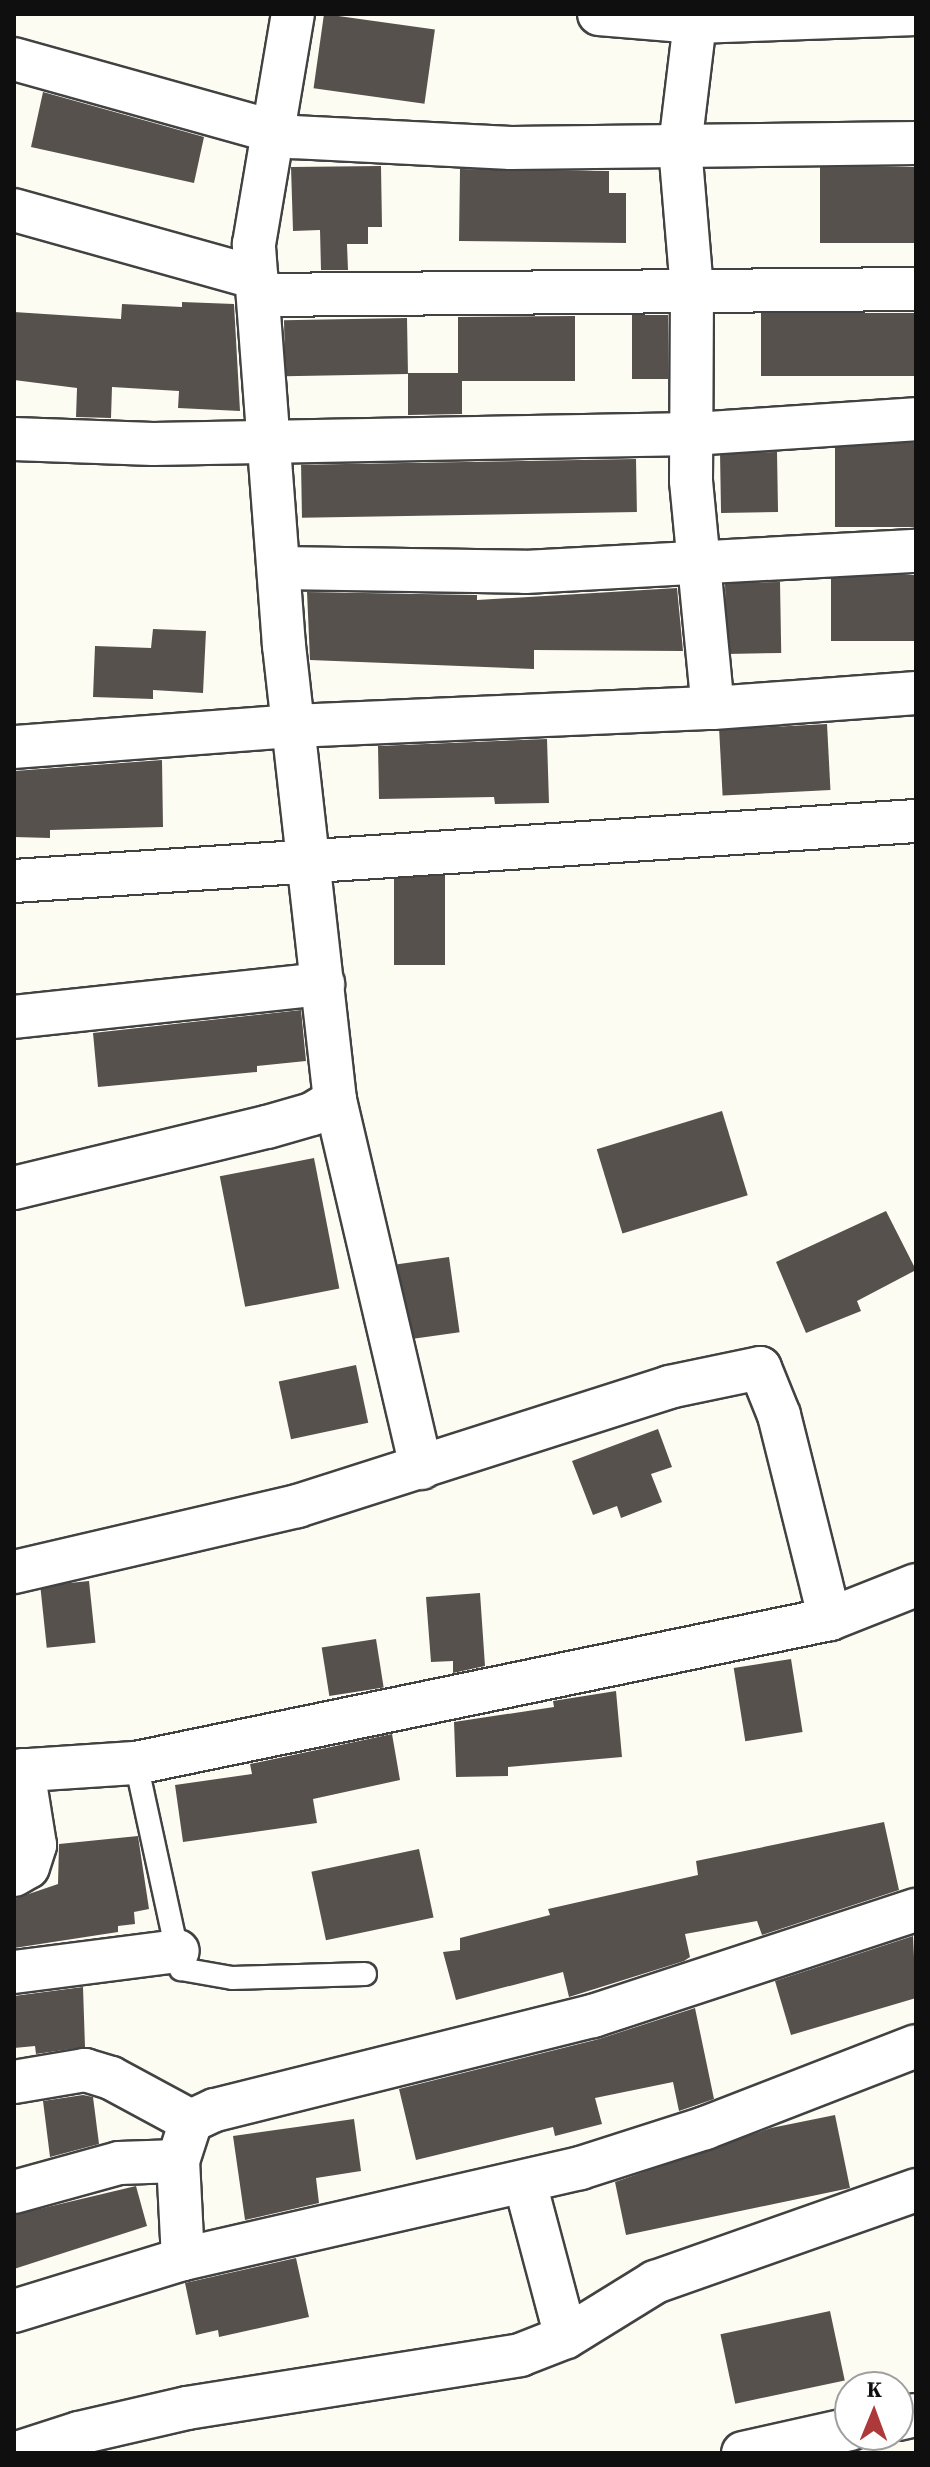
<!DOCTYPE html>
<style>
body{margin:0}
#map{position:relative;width:930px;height:2467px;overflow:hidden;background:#fdfcf3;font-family:"Source Serif 4",serif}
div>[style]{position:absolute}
.building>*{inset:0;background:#57514d;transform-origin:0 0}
.roads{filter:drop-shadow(2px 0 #424242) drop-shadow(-2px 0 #424242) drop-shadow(0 2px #424242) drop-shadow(0 -2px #424242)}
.service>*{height:22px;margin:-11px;padding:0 11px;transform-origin:11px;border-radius:11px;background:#fff}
.minor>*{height:42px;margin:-21px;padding:0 21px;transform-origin:21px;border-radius:21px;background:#fff}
span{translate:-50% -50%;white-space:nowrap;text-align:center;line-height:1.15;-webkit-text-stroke:8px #fff;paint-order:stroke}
.frame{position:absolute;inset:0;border:16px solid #0f0f0f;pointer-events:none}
.north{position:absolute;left:834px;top:2371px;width:80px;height:80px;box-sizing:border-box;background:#fff;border:2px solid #9f9f9f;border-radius:50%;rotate:1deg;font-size:22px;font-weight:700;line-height:32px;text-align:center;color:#0f0f0f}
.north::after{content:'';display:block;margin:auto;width:28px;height:36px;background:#ae393a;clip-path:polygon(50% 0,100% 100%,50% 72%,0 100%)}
</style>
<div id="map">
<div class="building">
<div style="left:324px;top:14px;width:112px;height:75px;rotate:8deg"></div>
<div style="clip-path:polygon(43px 92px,204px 137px,194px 183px,31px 147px)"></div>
<div style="clip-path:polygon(381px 166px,382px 227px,368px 227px,368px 244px,347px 244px,348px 270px,321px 270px,320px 230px,293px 231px,291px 167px)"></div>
<div style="left:916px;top:167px;width:76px;height:96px;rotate:90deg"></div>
<div style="clip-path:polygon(460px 169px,609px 171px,609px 193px,626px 193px,626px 243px,459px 241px)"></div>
<div style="clip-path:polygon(182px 302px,234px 304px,240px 411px,178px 408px,179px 391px,112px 387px,111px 418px,76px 417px,77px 388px,14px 380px,14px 312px,121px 319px,122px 304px,182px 307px)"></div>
<div style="left:916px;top:313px;width:63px;height:155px;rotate:90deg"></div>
<div style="left:668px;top:315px;width:64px;height:36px;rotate:90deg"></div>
<div style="clip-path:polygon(575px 316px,575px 381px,462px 381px,462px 414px,408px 415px,408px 373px,458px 373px,458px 317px)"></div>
<div style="left:407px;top:318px;width:56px;height:123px;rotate:89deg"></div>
<div style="left:916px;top:443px;width:84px;height:81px;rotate:90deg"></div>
<div style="left:777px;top:452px;width:60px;height:57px;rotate:89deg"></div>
<div style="left:636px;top:459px;width:53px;height:335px;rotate:89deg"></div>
<div style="left:916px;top:575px;width:66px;height:85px;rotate:90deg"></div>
<div style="left:780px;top:582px;width:71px;height:55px;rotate:89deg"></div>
<div style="clip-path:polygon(677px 588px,683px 651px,534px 650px,534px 669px,310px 660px,307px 592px,477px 595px,477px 600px)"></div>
<div style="clip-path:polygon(153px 629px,206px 631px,203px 693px,153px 690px,153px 699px,93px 697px,95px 646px,151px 648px)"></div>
<div style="left:827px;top:724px;width:66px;height:108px;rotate:87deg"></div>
<div style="clip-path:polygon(547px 739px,549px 803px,495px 804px,494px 797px,379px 799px,378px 746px)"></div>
<div style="clip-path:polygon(162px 760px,163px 827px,50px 830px,50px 838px,14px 837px,14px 771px)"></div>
<div style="left:445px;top:876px;width:89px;height:51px;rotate:90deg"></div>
<div style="clip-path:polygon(301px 1010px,306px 1061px,257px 1066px,257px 1072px,98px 1087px,93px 1033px)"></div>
<div style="left:722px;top:1111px;width:88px;height:131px;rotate:73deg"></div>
<div style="left:314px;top:1158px;width:133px;height:96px;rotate:79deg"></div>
<div style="clip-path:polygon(886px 1211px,916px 1270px,857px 1301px,861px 1311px,806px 1333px,776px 1262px)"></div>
<div style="left:449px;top:1257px;width:76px;height:52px;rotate:82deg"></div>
<div style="left:356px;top:1365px;width:59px;height:79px;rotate:78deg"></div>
<div style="clip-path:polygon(658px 1429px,672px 1467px,651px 1474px,662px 1502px,621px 1518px,617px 1506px,593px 1515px,572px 1461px)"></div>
<div style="left:89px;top:1581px;width:62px;height:49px;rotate:84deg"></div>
<div style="clip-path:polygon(480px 1593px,485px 1666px,453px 1673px,453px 1661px,431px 1662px,426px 1597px)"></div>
<div style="left:376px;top:1639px;width:49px;height:55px;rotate:81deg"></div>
<div style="left:791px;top:1659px;width:74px;height:58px;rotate:81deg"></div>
<div style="clip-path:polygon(616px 1691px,622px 1757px,508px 1767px,508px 1776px,456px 1777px,454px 1722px,554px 1707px,553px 1701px)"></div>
<div style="clip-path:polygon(392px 1734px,400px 1780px,313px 1799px,317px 1823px,183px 1842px,175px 1785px,252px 1774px,250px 1764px)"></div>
<div style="clip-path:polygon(884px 1822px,899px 1890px,762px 1935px,757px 1921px,685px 1934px,690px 1957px,684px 1961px,569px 1997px,563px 1972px,456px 2000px,443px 1952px,460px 1950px,460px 1938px,550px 1915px,548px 1909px,698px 1875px,696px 1861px)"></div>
<div style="clip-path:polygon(138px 1836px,149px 1909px,134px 1912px,135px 1924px,118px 1926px,118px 1932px,14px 1948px,14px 1899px,58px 1884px,59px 1844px)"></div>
<div style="left:419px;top:1849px;width:70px;height:110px;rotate:78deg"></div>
<div style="clip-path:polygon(913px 1936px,916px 1998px,791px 2035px,775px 1981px)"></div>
<div style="clip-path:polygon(83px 1987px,85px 2047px,36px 2054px,35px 2046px,14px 2048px,14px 1996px)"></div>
<div style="clip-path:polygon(695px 2008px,714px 2099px,679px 2111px,673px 2082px,595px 2098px,602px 2124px,555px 2136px,553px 2127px,416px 2160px,399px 2089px,599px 2039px)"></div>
<div style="clip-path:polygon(83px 2095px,93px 2097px,99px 2144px,50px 2157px,43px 2101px)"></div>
<div style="clip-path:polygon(835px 2115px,850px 2188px,626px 2235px,615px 2182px,771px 2128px)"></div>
<div style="clip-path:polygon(354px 2119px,361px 2171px,316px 2178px,319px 2203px,245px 2220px,233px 2136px)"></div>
<div style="clip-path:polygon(136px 2186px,147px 2226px,14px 2269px,14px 2215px)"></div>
<div style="clip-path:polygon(296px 2258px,309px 2317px,219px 2337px,218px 2330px,196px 2335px,185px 2283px)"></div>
<div style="left:830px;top:2311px;width:71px;height:112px;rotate:78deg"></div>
</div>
<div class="roads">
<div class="service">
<div style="left:136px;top:1763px;width:211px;rotate:77.7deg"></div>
<div style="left:181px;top:1969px;width:52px;rotate:10deg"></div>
<div style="left:232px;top:1978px;width:133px;rotate:-1.7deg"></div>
</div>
<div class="minor">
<div style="left:599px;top:14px;width:97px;rotate:4.7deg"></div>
<div style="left:696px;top:22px;width:220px;rotate:-2.1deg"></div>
<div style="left:696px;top:14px;width:134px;rotate:96.9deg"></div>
<div style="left:680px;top:147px;width:144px;rotate:85.2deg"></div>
<div style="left:692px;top:290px;width:191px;rotate:90.3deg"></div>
<div style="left:691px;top:481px;width:228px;rotate:84.5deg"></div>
<div style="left:14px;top:59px;width:290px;rotate:15.6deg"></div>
<div style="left:293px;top:137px;width:218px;rotate:2.9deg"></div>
<div style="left:511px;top:148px;width:405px;rotate:-0.7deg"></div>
<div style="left:14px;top:210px;width:252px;rotate:15.6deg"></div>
<div style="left:258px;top:295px;width:658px;rotate:-0.52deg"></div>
<div style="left:14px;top:439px;width:139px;rotate:2.1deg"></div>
<div style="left:153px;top:444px;width:540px;rotate:-1.06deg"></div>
<div style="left:693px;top:434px;width:224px;rotate:-3.8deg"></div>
<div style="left:279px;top:568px;width:246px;rotate:0.9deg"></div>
<div style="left:525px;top:572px;width:392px;rotate:-3.1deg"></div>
<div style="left:14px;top:747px;width:280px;rotate:-4.3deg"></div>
<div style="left:293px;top:726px;width:420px;rotate:-2.5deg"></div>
<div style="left:713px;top:708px;width:204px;rotate:-4.2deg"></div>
<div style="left:14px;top:881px;width:904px;rotate:-3.81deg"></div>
<div style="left:14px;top:1017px;width:311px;rotate:-6.1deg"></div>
<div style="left:335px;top:1100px;width:378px;rotate:76.8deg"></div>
<div style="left:14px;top:1188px;width:260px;rotate:-13.6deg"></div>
<div style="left:267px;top:1127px;width:47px;rotate:-16.1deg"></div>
<div style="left:312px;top:1114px;width:27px;rotate:-31deg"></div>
<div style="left:335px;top:1100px;width:457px;rotate:-96.4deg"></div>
<div style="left:284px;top:646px;width:403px;rotate:-94.3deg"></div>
<div style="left:254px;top:244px;width:233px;rotate:-80.4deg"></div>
<div style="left:14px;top:1572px;width:291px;rotate:-13.1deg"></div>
<div style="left:297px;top:1506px;width:391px;rotate:-17.7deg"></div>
<div style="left:669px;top:1387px;width:93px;rotate:-11.8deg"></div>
<div style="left:760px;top:1368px;width:51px;rotate:68deg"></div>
<div style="left:779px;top:1415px;width:210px;rotate:76deg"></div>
<div style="left:14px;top:1771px;width:122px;rotate:-3.8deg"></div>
<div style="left:136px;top:1763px;width:709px;rotate:-11.72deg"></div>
<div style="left:830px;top:1619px;width:92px;rotate:-21.6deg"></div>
<div style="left:14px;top:1875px;width:16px;rotate:-30deg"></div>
<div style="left:28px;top:1867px;width:23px;rotate:-72deg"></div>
<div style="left:35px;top:1845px;width:76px;rotate:-99.1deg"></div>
<div style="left:14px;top:1972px;width:165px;rotate:-7.3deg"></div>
<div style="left:14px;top:2082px;width:72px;rotate:-9.6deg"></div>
<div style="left:85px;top:2070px;width:27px;rotate:17deg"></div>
<div style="left:111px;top:2078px;width:91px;rotate:28.3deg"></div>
<div style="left:525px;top:2183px;width:159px;rotate:75.1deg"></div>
<div style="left:14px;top:2192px;width:109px;rotate:-15.4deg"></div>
<div style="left:119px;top:2163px;width:59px;rotate:-1.9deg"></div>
<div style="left:183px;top:2259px;width:98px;rotate:-92.9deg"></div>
<div style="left:178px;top:2161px;width:42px;rotate:-72deg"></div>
<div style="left:191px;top:2121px;width:26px;rotate:-25deg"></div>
<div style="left:215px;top:2110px;width:390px;rotate:-14deg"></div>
<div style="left:593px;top:2016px;width:340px;rotate:-18.2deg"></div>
<div style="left:14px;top:2311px;width:177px;rotate:-17.1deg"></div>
<div style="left:183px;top:2259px;width:407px;rotate:-12.9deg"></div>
<div style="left:580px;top:2168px;width:131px;rotate:-17.7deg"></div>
<div style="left:705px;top:2128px;width:226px;rotate:-21.2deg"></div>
<div style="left:898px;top:2419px;width:18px;rotate:-13deg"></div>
<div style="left:17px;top:2453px;width:65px;rotate:-17.9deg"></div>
<div style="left:79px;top:2433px;width:111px;rotate:-13deg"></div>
<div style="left:187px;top:2408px;width:337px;rotate:-9deg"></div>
<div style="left:520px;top:2355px;width:49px;rotate:-21.4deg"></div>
<div style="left:566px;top:2337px;width:105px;rotate:-31.7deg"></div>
<div style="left:655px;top:2282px;width:277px;rotate:-19.4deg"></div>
<div style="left:743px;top:2453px;width:110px;rotate:-12.6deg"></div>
</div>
</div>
<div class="frame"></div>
<div class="north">K</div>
</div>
